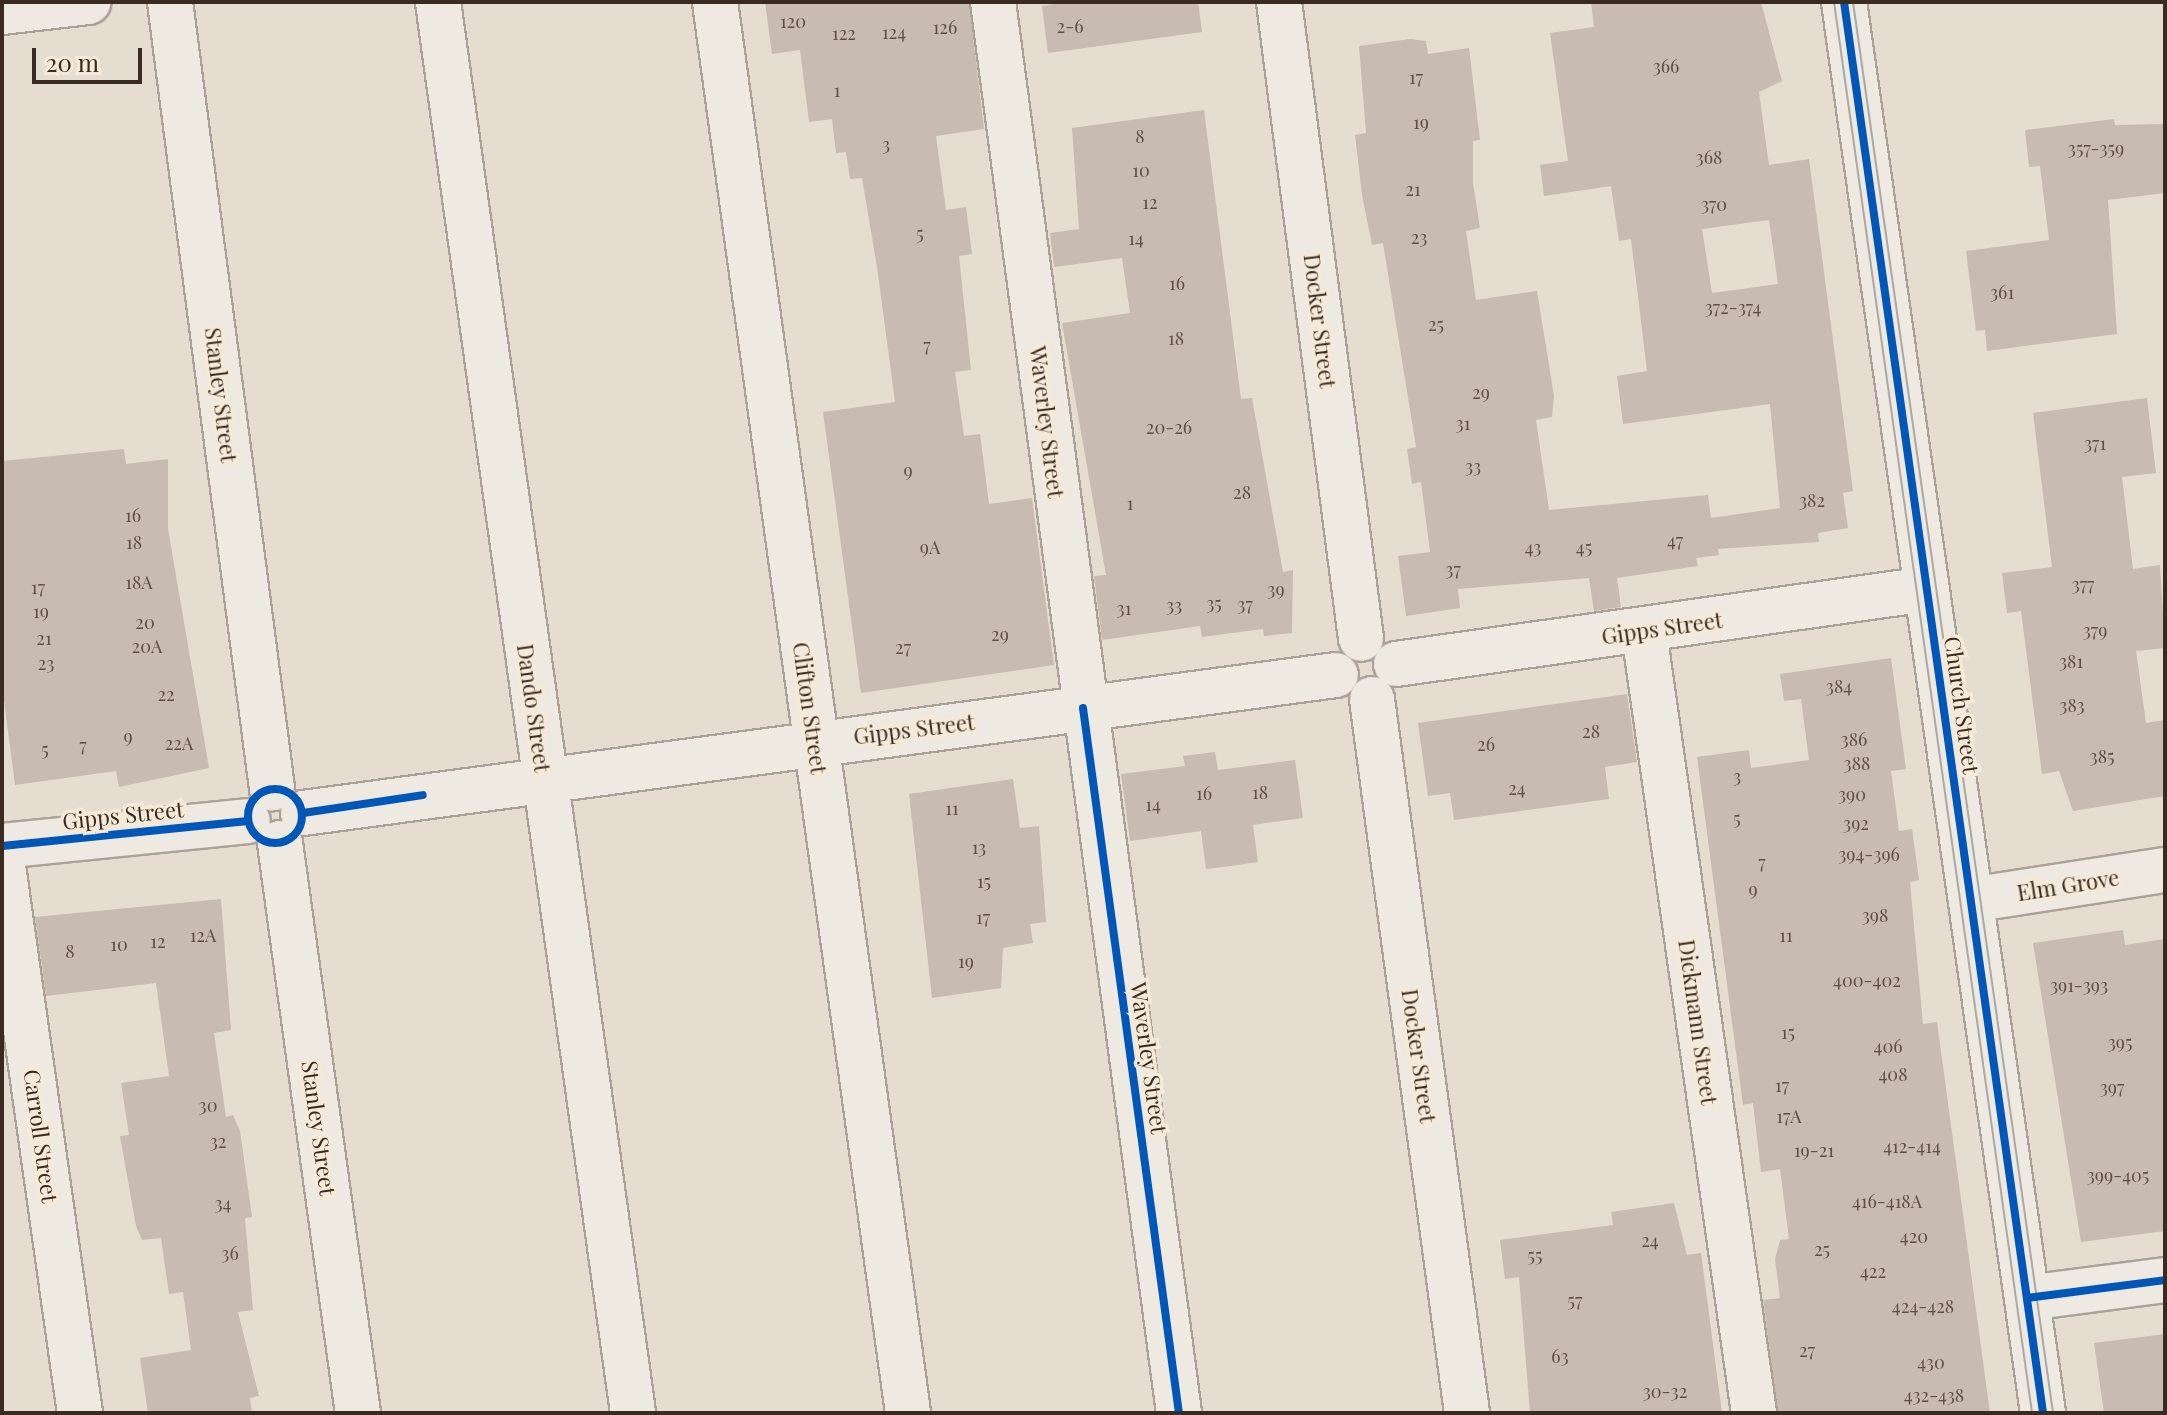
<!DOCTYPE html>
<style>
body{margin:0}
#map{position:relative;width:2167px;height:1415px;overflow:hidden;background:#e5ddd0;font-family:"Playfair Display",serif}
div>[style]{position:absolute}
.building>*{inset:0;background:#c8bbb1}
.roads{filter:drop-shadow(2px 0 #aaa299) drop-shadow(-2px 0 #aaa299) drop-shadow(0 2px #aaa299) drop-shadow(0 -2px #aaa299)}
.street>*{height:44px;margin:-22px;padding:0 22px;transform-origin:22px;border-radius:22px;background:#eee9e1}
.secondary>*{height:44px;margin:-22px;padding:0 22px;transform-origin:22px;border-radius:22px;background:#eee9e1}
.tram>*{height:2px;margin:-1px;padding:0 1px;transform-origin:1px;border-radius:1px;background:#ada8a2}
.cycleway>*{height:8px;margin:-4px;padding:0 4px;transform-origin:4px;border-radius:4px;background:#0057b8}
.cycleway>.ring{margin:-4px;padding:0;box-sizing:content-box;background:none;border:8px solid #0057b8;border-radius:50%}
span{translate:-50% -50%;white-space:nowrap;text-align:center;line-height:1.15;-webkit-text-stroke:7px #f4ead7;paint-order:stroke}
.number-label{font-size:18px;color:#5d4f45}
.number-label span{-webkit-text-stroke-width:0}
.street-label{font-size:22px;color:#392b21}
.frame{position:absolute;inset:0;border:4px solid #392b21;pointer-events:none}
.scale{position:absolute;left:32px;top:48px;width:110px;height:36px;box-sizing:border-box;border:4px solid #392b21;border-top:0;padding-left:10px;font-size:24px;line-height:28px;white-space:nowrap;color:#392b21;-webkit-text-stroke:6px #f4ead7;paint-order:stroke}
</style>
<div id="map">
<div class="building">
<div style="clip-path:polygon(765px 2px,969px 2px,984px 129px,936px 136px,946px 210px,966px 207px,972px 254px,959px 256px,971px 370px,955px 372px,964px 436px,980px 434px,989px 504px,1032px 498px,1054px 665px,861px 693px,823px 412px,895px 402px,877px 267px,862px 178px,850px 179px,846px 152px,836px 153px,832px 119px,809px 122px,800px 50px,772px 54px)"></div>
<div style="clip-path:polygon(1067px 2px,1198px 2px,1202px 32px,1048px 53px,1042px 6px)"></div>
<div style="clip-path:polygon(evenodd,1591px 2px,1761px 2px,1782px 81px,1759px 92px,1769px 165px,1809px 159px,1853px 491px,1843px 493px,1848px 528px,1818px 533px,1819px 542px,1718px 549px,1719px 555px,1696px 558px,1698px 566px,1617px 578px,1621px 607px,1594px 611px,1589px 578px,1458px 589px,1460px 608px,1406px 616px,1398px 556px,1430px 552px,1421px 482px,1412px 484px,1407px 449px,1416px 447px,1383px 243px,1372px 245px,1362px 195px,1355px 135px,1366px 133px,1359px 46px,1410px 39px,1426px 41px,1428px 54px,1469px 48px,1480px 140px,1473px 141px,1473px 183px,1480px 228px,1466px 231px,1476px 300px,1537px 291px,1554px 396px,1552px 417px,1536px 420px,1549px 510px,1708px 495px,1711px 518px,1780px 508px,1770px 404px,1623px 424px,1617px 376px,1647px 371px,1631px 239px,1619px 241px,1611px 186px,1544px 196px,1540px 165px,1568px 161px,1550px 33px,1594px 27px,1591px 2px,1769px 220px,1778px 284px,1712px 293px,1702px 229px,1769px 220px)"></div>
<div style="clip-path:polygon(1204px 110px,1241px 399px,1252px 398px,1283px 572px,1293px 570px,1292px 633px,1264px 636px,1263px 629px,1202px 637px,1200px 626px,1102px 640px,1094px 576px,1106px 575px,1062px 323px,1130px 313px,1122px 258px,1054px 267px,1050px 233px,1079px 229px,1072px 128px)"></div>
<div style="clip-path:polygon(2114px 119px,2115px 125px,2165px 124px,2165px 193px,2108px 200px,2117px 334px,1987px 351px,1985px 330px,1976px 331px,1966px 251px,2049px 240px,2040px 166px,2029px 167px,2025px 130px)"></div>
<div style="clip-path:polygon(2147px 398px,2156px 473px,2122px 477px,2133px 569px,2160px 565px,2165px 648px,2136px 651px,2146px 723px,2165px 720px,2165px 796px,2073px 811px,2059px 771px,2042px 774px,2021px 611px,2007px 613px,2002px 573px,2052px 567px,2033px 413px)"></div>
<div style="clip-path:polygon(124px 449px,126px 464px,168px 459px,168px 529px,209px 768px,119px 787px,116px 771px,15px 785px,2px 685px,2px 461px)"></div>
<div style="clip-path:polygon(1891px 658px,1906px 769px,1891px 771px,1899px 831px,1912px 829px,1919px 880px,1910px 882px,1923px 1024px,1937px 1022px,1990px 1413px,1778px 1413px,1763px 1300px,1780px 1298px,1775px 1259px,1780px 1240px,1789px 1239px,1780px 1169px,1761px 1172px,1753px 1103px,1743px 1105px,1697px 757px,1749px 750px,1751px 768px,1809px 760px,1801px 699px,1784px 701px,1780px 674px)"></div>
<div style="clip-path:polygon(1627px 694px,1637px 762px,1605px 767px,1609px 799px,1454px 820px,1450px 793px,1428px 796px,1418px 723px)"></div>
<div style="clip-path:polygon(1215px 752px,1218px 770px,1295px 760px,1303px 818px,1253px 825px,1258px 862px,1231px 866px,1206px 869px,1201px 831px,1130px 841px,1121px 774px,1185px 766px,1183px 756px)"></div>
<div style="clip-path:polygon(1013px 779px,1020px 828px,1039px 826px,1046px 922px,1030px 924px,1033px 943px,1003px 948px,1001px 988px,932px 998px,909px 794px)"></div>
<div style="clip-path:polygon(221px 899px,231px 1030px,214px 1033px,226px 1117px,233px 1115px,240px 1131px,252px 1217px,245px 1218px,253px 1310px,238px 1312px,259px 1396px,250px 1398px,252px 1413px,148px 1413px,140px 1358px,191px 1350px,183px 1292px,169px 1294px,161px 1238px,142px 1240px,136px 1226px,120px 1136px,129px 1135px,121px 1083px,169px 1076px,156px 983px,46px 996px,35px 917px)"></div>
<div style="clip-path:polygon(2123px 930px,2125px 945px,2165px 939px,2165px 1231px,2081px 1242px,2033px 943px)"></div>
<div style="clip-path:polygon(1674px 1203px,1687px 1255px,1701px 1253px,1722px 1413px,1530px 1413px,1519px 1277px,1505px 1279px,1500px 1240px,1613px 1225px,1611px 1212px)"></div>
<div style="clip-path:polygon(2165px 1334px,2165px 1413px,2104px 1413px,2094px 1343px)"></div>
</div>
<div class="roads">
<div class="street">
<div style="left:170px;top:2px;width:793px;rotate:82.61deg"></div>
<div style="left:438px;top:2px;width:1424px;rotate:82.13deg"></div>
<div style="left:715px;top:2px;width:1424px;rotate:82.21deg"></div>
<div style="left:993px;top:2px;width:1423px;rotate:82.49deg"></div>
<div style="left:1279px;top:2px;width:642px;rotate:82.66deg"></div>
<div style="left:2px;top:12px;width:87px;rotate:-6.6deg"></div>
<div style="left:1644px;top:632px;width:789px;rotate:81.98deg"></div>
<div style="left:1396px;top:664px;width:536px;rotate:-8.04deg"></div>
<div style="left:1372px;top:699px;width:720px;rotate:82.42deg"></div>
<div style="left:303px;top:813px;width:1042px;rotate:-7.61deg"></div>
<div style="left:280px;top:843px;width:575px;rotate:82.21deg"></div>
<div style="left:2px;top:846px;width:247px;rotate:-5.8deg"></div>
<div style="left:2px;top:859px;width:559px;rotate:81.99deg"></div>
<div style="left:1971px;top:900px;width:196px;rotate:-8.8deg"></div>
<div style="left:2027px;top:1298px;width:139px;rotate:-7.4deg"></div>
</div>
<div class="secondary">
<div style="left:1844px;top:2px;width:1425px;rotate:81.97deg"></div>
</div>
</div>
<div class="tram">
<div style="left:1834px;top:2px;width:1425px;rotate:82.01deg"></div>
<div style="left:1853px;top:2px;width:1425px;rotate:81.93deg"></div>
</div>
<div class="cycleway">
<div style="left:1844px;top:2px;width:1425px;rotate:81.97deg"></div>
<div style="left:1083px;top:708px;width:712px;rotate:82.25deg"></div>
<div class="ring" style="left:248px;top:789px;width:46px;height:46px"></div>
<div style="left:303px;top:813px;width:121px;rotate:-8.5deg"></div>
<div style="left:2px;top:846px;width:247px;rotate:-5.8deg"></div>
<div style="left:2027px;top:1298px;width:139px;rotate:-7.4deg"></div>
</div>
<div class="number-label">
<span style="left:793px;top:21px">120</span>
<span style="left:1070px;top:26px">2-6</span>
<span style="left:945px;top:27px">126</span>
<span style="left:894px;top:32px">124</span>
<span style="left:844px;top:33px">122</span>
<span style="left:1666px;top:66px">366</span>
<span style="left:1416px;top:77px">17</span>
<span style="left:837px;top:90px">1</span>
<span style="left:1421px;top:122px">19</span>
<span style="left:1140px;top:136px">8</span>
<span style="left:886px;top:144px">3</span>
<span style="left:2096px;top:148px">357-359</span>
<span style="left:1709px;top:157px">368</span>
<span style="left:1141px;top:170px">10</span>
<span style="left:1413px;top:189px">21</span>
<span style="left:1150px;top:202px">12</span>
<span style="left:1714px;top:204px">370</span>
<span style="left:920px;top:233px">5</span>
<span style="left:1419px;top:237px">23</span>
<span style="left:1136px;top:238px">14</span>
<span style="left:1177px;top:283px">16</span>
<span style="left:2002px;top:292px">361</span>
<span style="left:1733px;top:307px">372-374</span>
<span style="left:1436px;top:324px">25</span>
<span style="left:1176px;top:338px">18</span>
<span style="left:927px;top:345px">7</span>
<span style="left:1481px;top:392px">29</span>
<span style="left:1463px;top:423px">31</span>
<span style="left:1169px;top:427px">20-26</span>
<span style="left:2095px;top:443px">371</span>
<span style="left:1473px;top:466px">33</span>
<span style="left:908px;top:470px">9</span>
<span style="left:1242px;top:492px">28</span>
<span style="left:1812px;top:500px">382</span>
<span style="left:1130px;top:503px">1</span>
<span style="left:133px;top:515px">16</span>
<span style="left:1675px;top:540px">47</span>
<span style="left:134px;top:542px">18</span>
<span style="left:930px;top:547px">9A</span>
<span style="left:1533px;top:547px">43</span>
<span style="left:1584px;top:547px">45</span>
<span style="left:1453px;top:569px">37</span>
<span style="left:139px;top:582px">18A</span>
<span style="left:2083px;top:584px">377</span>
<span style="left:38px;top:587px">17</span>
<span style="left:1276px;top:589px">39</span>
<span style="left:1214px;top:603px">35</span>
<span style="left:1245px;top:604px">37</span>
<span style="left:1174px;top:605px">33</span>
<span style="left:1124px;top:608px">31</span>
<span style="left:41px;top:611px">19</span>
<span style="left:145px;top:622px">20</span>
<span style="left:2095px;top:630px">379</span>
<span style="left:1000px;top:634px">29</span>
<span style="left:44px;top:638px">21</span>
<span style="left:147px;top:646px">20A</span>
<span style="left:903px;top:647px">27</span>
<span style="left:2071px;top:661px">381</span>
<span style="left:46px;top:663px">23</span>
<span style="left:1839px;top:686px">384</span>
<span style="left:166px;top:694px">22</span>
<span style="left:2072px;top:705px">383</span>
<span style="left:1591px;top:731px">28</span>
<span style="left:128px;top:736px">9</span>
<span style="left:1854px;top:739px">386</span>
<span style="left:179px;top:743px">22A</span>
<span style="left:1486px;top:744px">26</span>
<span style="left:83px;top:745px">7</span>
<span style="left:45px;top:749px">5</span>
<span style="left:2102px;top:756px">385</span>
<span style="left:1857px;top:763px">388</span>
<span style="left:1737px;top:776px">3</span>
<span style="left:1517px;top:788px">24</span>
<span style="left:1260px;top:792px">18</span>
<span style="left:1204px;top:793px">16</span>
<span style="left:1852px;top:794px">390</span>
<span style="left:1153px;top:804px">14</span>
<span style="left:952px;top:808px">11</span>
<span style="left:1737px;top:818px">5</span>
<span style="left:1856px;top:823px">392</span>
<span style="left:979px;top:847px">13</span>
<span style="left:1869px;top:854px">394-396</span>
<span style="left:1762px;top:862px">7</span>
<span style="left:984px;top:881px">15</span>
<span style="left:1753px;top:889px">9</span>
<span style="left:1875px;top:915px">398</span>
<span style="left:983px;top:917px">17</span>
<span style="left:203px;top:935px">12A</span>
<span style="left:1786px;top:935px">11</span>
<span style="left:158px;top:941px">12</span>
<span style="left:119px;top:944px">10</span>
<span style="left:70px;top:951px">8</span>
<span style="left:966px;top:961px">19</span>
<span style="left:1867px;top:980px">400-402</span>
<span style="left:2079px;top:985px">391-393</span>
<span style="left:1788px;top:1032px">15</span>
<span style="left:2120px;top:1042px">395</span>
<span style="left:1888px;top:1046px">406</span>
<span style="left:1893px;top:1074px">408</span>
<span style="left:1782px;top:1085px">17</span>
<span style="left:2112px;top:1087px">397</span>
<span style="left:208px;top:1105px">30</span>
<span style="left:1789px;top:1116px">17A</span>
<span style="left:218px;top:1141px">32</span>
<span style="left:1912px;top:1146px">412-414</span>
<span style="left:1814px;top:1150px">19-21</span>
<span style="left:2118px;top:1175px">399-405</span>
<span style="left:1887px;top:1201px">416-418A</span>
<span style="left:223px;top:1203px">34</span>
<span style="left:1914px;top:1236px">420</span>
<span style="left:1650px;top:1240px">24</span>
<span style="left:1822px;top:1249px">25</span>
<span style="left:230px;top:1253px">36</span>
<span style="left:1535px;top:1255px">55</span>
<span style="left:1873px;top:1271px">422</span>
<span style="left:1575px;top:1300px">57</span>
<span style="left:1923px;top:1306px">424-428</span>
<span style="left:1807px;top:1350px">27</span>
<span style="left:1560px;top:1356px">63</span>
<span style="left:1931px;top:1362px">430</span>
<span style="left:1665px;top:1391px">30-32</span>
<span style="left:1934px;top:1395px">432-438</span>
</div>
<div class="street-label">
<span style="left:1320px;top:321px;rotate:83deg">Docker Street</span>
<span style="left:221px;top:395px;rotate:83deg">Stanley Street</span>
<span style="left:1047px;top:422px;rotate:83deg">Waverley Street</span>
<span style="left:1662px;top:628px;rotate:-8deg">Gipps Street</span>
<span style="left:1962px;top:705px;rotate:82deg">Church Street</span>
<span style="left:534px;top:708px;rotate:82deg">Dando Street</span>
<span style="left:810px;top:708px;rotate:82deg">Clifton Street</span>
<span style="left:914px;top:729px;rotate:-7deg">Gipps Street</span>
<span style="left:123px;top:815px;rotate:-6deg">Gipps Street</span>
<span style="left:2068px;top:885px;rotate:-9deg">Elm Grove</span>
<span style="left:1698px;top:1022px;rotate:82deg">Dickmann Street</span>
<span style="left:1419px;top:1056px;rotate:82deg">Docker Street</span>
<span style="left:1149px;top:1058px;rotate:82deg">Waverley Street</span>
<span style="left:319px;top:1128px;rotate:82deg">Stanley Street</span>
<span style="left:41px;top:1136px;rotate:82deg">Carroll Street</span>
</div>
<div class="frame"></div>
<div class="scale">20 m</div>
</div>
